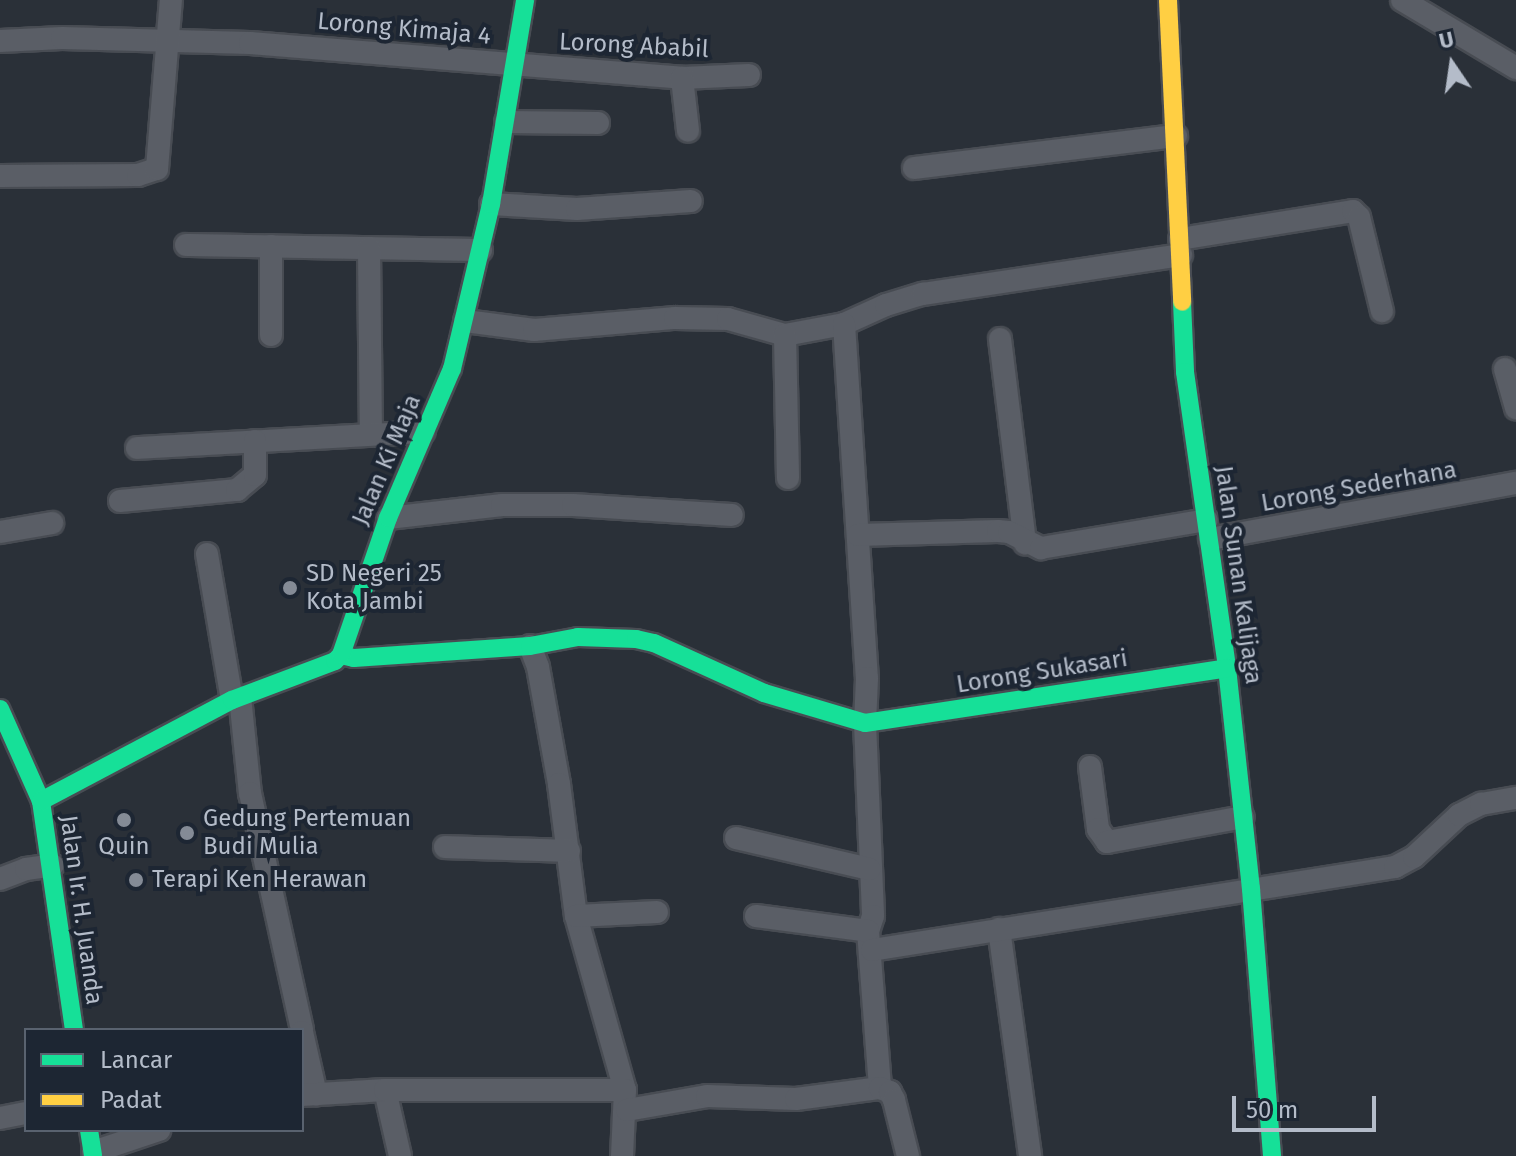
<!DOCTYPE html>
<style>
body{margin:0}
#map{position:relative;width:1516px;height:1156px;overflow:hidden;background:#2a3038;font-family:"Fira Sans",sans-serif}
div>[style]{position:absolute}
.roads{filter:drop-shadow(2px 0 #484c53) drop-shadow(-2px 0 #484c53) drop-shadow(0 2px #484c53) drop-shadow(0 -2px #484c53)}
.street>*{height:22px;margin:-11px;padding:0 11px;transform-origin:11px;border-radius:11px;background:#5a5e66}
.fast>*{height:18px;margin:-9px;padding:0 9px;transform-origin:9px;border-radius:9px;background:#16e098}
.slow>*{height:18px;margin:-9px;padding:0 9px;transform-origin:9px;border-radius:9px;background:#ffcf43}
.dots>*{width:22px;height:22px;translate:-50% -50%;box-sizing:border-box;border:4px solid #1d2633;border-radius:50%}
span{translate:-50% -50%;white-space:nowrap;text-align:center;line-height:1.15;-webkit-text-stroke:8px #1d2633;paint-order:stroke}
.street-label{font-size:24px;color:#b4bcc9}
.poi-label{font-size:24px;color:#b4bcc9}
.left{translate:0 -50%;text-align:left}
.legend{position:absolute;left:24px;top:1028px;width:280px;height:104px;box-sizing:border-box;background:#1d2633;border:2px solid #59626f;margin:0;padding:10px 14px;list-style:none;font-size:24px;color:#b4bcc9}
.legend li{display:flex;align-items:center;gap:16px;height:40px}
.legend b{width:40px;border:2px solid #59626f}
.north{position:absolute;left:1412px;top:24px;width:80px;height:80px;-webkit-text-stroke:6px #1d2633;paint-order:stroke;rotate:347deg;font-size:22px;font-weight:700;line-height:32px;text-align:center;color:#b4bcc9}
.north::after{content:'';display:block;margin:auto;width:28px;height:36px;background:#b4bcc9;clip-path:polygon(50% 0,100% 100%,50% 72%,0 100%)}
.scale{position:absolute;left:1232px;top:1096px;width:144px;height:36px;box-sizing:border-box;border:4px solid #b4bcc9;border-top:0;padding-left:10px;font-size:24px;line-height:28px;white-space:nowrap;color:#b4bcc9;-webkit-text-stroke:6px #1d2633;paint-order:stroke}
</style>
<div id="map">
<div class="roads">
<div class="street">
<div style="left:1402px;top:0;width:133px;rotate:30.8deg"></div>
<div style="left:0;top:41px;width:62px;rotate:-2.8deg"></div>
<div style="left:62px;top:38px;width:188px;rotate:1.5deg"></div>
<div style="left:250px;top:43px;width:433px;rotate:4.6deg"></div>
<div style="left:682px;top:78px;width:67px;rotate:-2.6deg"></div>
<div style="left:682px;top:78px;width:53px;rotate:83.5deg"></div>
<div style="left:506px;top:122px;width:92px;rotate:0.6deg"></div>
<div style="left:914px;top:168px;width:264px;rotate:-7deg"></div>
<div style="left:0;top:176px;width:138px;rotate:-0.4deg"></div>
<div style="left:138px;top:175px;width:20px;rotate:-18deg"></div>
<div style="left:157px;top:169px;width:170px;rotate:-85.3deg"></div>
<div style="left:491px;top:204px;width:86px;rotate:3.3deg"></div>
<div style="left:577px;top:209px;width:114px;rotate:-4deg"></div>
<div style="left:1180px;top:239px;width:175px;rotate:-9.2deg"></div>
<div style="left:1353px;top:211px;width:8px;rotate:45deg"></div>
<div style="left:1359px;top:217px;width:97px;rotate:76.3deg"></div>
<div style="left:186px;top:245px;width:295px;rotate:1deg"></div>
<div style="left:271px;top:246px;width:89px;rotate:90deg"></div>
<div style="left:369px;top:248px;width:185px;rotate:89.4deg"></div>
<div style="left:465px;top:321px;width:70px;rotate:7.4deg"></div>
<div style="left:534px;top:330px;width:142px;rotate:-4.9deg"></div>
<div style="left:675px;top:318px;width:53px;rotate:1.1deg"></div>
<div style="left:728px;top:319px;width:59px;rotate:15.7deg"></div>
<div style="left:785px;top:335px;width:60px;rotate:-10.6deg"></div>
<div style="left:844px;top:324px;width:46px;rotate:-24.3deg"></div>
<div style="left:886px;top:305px;width:39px;rotate:-17deg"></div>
<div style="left:923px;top:294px;width:261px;rotate:-8.6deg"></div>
<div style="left:844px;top:324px;width:355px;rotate:86.3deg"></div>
<div style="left:867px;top:678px;width:45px;rotate:92.5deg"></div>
<div style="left:865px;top:723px;width:193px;rotate:87.6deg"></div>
<div style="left:873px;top:916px;width:16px;rotate:108deg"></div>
<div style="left:868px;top:931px;width:157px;rotate:85.6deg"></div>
<div style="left:785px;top:335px;width:143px;rotate:88.8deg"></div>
<div style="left:1000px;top:339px;width:206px;rotate:83deg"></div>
<div style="left:1505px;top:369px;width:41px;rotate:74.2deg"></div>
<div style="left:137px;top:448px;width:287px;rotate:-3.2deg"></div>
<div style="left:120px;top:501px;width:118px;rotate:-5.4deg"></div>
<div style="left:237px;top:490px;width:23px;rotate:-40deg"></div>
<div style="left:255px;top:475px;width:34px;rotate:-90deg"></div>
<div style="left:388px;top:518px;width:115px;rotate:-6.5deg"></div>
<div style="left:502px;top:505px;width:71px"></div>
<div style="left:573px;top:505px;width:159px;rotate:3.6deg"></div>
<div style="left:0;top:532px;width:53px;rotate:-9.8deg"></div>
<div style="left:858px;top:535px;width:140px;rotate:-1.6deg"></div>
<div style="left:998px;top:531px;width:11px;rotate:5deg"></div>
<div style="left:1009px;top:532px;width:36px;rotate:27deg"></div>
<div style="left:1041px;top:548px;width:168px;rotate:-9.6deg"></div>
<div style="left:1210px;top:539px;width:311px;rotate:-10.4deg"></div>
<div style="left:207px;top:554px;width:148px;rotate:80.3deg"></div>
<div style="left:530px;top:646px;width:22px;rotate:69deg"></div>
<div style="left:538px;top:667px;width:119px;rotate:79.8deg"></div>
<div style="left:559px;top:784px;width:133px;rotate:82.7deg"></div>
<div style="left:576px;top:916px;width:181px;rotate:74.3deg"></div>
<div style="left:625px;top:1090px;width:66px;rotate:92.6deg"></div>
<div style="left:240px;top:697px;width:97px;rotate:84.1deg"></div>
<div style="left:250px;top:793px;width:243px;rotate:77.6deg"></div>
<div style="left:1090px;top:767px;width:63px;rotate:82.6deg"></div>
<div style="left:1098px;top:829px;width:16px;rotate:55deg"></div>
<div style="left:1107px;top:842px;width:138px;rotate:-10.4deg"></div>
<div style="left:736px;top:838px;width:137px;rotate:13.1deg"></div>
<div style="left:445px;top:847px;width:124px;rotate:1.8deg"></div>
<div style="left:0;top:879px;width:28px;rotate:-21deg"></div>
<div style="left:26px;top:869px;width:27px;rotate:-8deg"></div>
<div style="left:576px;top:916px;width:81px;rotate:-2.8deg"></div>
<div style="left:756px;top:916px;width:113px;rotate:7.6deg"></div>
<div style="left:999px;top:929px;width:229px;rotate:82.2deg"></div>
<div style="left:872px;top:950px;width:530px;rotate:-9.02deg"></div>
<div style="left:1395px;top:867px;width:21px;rotate:-28deg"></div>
<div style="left:1414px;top:857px;width:62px;rotate:-43deg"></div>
<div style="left:1459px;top:815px;width:25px;rotate:-27deg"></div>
<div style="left:1481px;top:804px;width:36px;rotate:-10deg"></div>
<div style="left:302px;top:1032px;width:64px;rotate:77.3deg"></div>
<div style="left:385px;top:1090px;width:68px;rotate:77.2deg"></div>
<div style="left:302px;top:1095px;width:83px;rotate:-3.4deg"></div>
<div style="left:385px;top:1090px;width:240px"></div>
<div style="left:627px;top:1110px;width:81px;rotate:-9.9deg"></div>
<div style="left:707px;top:1096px;width:89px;rotate:1.9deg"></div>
<div style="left:796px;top:1099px;width:85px;rotate:-7.5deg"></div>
<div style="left:880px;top:1088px;width:11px;rotate:22deg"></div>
<div style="left:890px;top:1092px;width:9px;rotate:63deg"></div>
<div style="left:894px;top:1100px;width:58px;rotate:76deg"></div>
<div style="left:0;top:1118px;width:26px;rotate:-11deg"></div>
<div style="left:93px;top:1152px;width:70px;rotate:-18.4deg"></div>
</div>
<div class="fast">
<div style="left:1182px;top:302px;width:70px;rotate:87.5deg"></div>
<div style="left:1185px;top:372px;width:299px;rotate:81.9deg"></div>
<div style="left:1227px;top:668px;width:222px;rotate:83.8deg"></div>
<div style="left:1251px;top:889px;width:268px;rotate:85.5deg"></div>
<div style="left:341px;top:655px;width:13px;rotate:13deg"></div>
<div style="left:354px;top:658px;width:176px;rotate:-3.9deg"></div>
<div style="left:530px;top:646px;width:49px;rotate:-10.6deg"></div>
<div style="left:578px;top:637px;width:58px;rotate:2deg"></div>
<div style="left:636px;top:639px;width:18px;rotate:13deg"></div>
<div style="left:654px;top:643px;width:121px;rotate:24.4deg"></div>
<div style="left:764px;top:693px;width:105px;rotate:16.5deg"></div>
<div style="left:865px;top:723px;width:366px;rotate:-8.6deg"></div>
<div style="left:0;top:709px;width:101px;rotate:66deg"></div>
<div style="left:41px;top:801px;width:231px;rotate:81.8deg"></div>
<div style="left:41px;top:801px;width:216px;rotate:-27.9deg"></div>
<div style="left:232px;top:700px;width:110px;rotate:-20.7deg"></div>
<div style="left:335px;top:661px;width:8px;rotate:-45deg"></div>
<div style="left:341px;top:655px;width:145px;rotate:-71.1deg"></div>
<div style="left:388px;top:518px;width:162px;rotate:-66.8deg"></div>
<div style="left:452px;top:369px;width:170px;rotate:-76.7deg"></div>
<div style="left:491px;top:204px;width:207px;rotate:-80.5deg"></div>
<div style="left:89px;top:1130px;width:26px;rotate:81deg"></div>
</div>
<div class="slow">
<div style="left:1168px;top:0;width:302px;rotate:87.3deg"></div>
</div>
</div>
<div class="dots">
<div style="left:290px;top:588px;background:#848b96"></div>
<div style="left:124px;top:820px;background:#848b96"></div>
<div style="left:187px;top:833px;background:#848b96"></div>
<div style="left:136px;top:880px;background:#848b96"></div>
</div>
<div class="street-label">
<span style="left:404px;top:29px;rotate:5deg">Lorong Kimaja 4</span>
<span style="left:634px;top:46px;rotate:3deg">Lorong Ababil</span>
<span style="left:387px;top:460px;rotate:-67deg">Jalan Ki Maja</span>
<span style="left:1359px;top:487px;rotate:-10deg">Lorong Sederhana</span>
<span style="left:1238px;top:575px;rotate:82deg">Jalan Sunan Kalijaga</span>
<span style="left:1042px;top:672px;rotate:-9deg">Lorong Sukasari</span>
<span style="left:81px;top:910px;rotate:82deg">Jalan Ir. H. Juanda</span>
</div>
<div class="poi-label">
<span class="left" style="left:306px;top:588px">SD Negeri 25<br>Kota Jambi</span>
<span class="left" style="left:203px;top:833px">Gedung Pertemuan<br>Budi Mulia</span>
<span style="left:124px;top:847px">Quin</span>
<span class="left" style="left:152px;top:880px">Terapi Ken Herawan</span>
</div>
<ul class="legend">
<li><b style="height:10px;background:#16e098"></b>Lancar</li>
<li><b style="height:10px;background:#ffcf43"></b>Padat</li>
</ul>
<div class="north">U</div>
<div class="scale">50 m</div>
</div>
